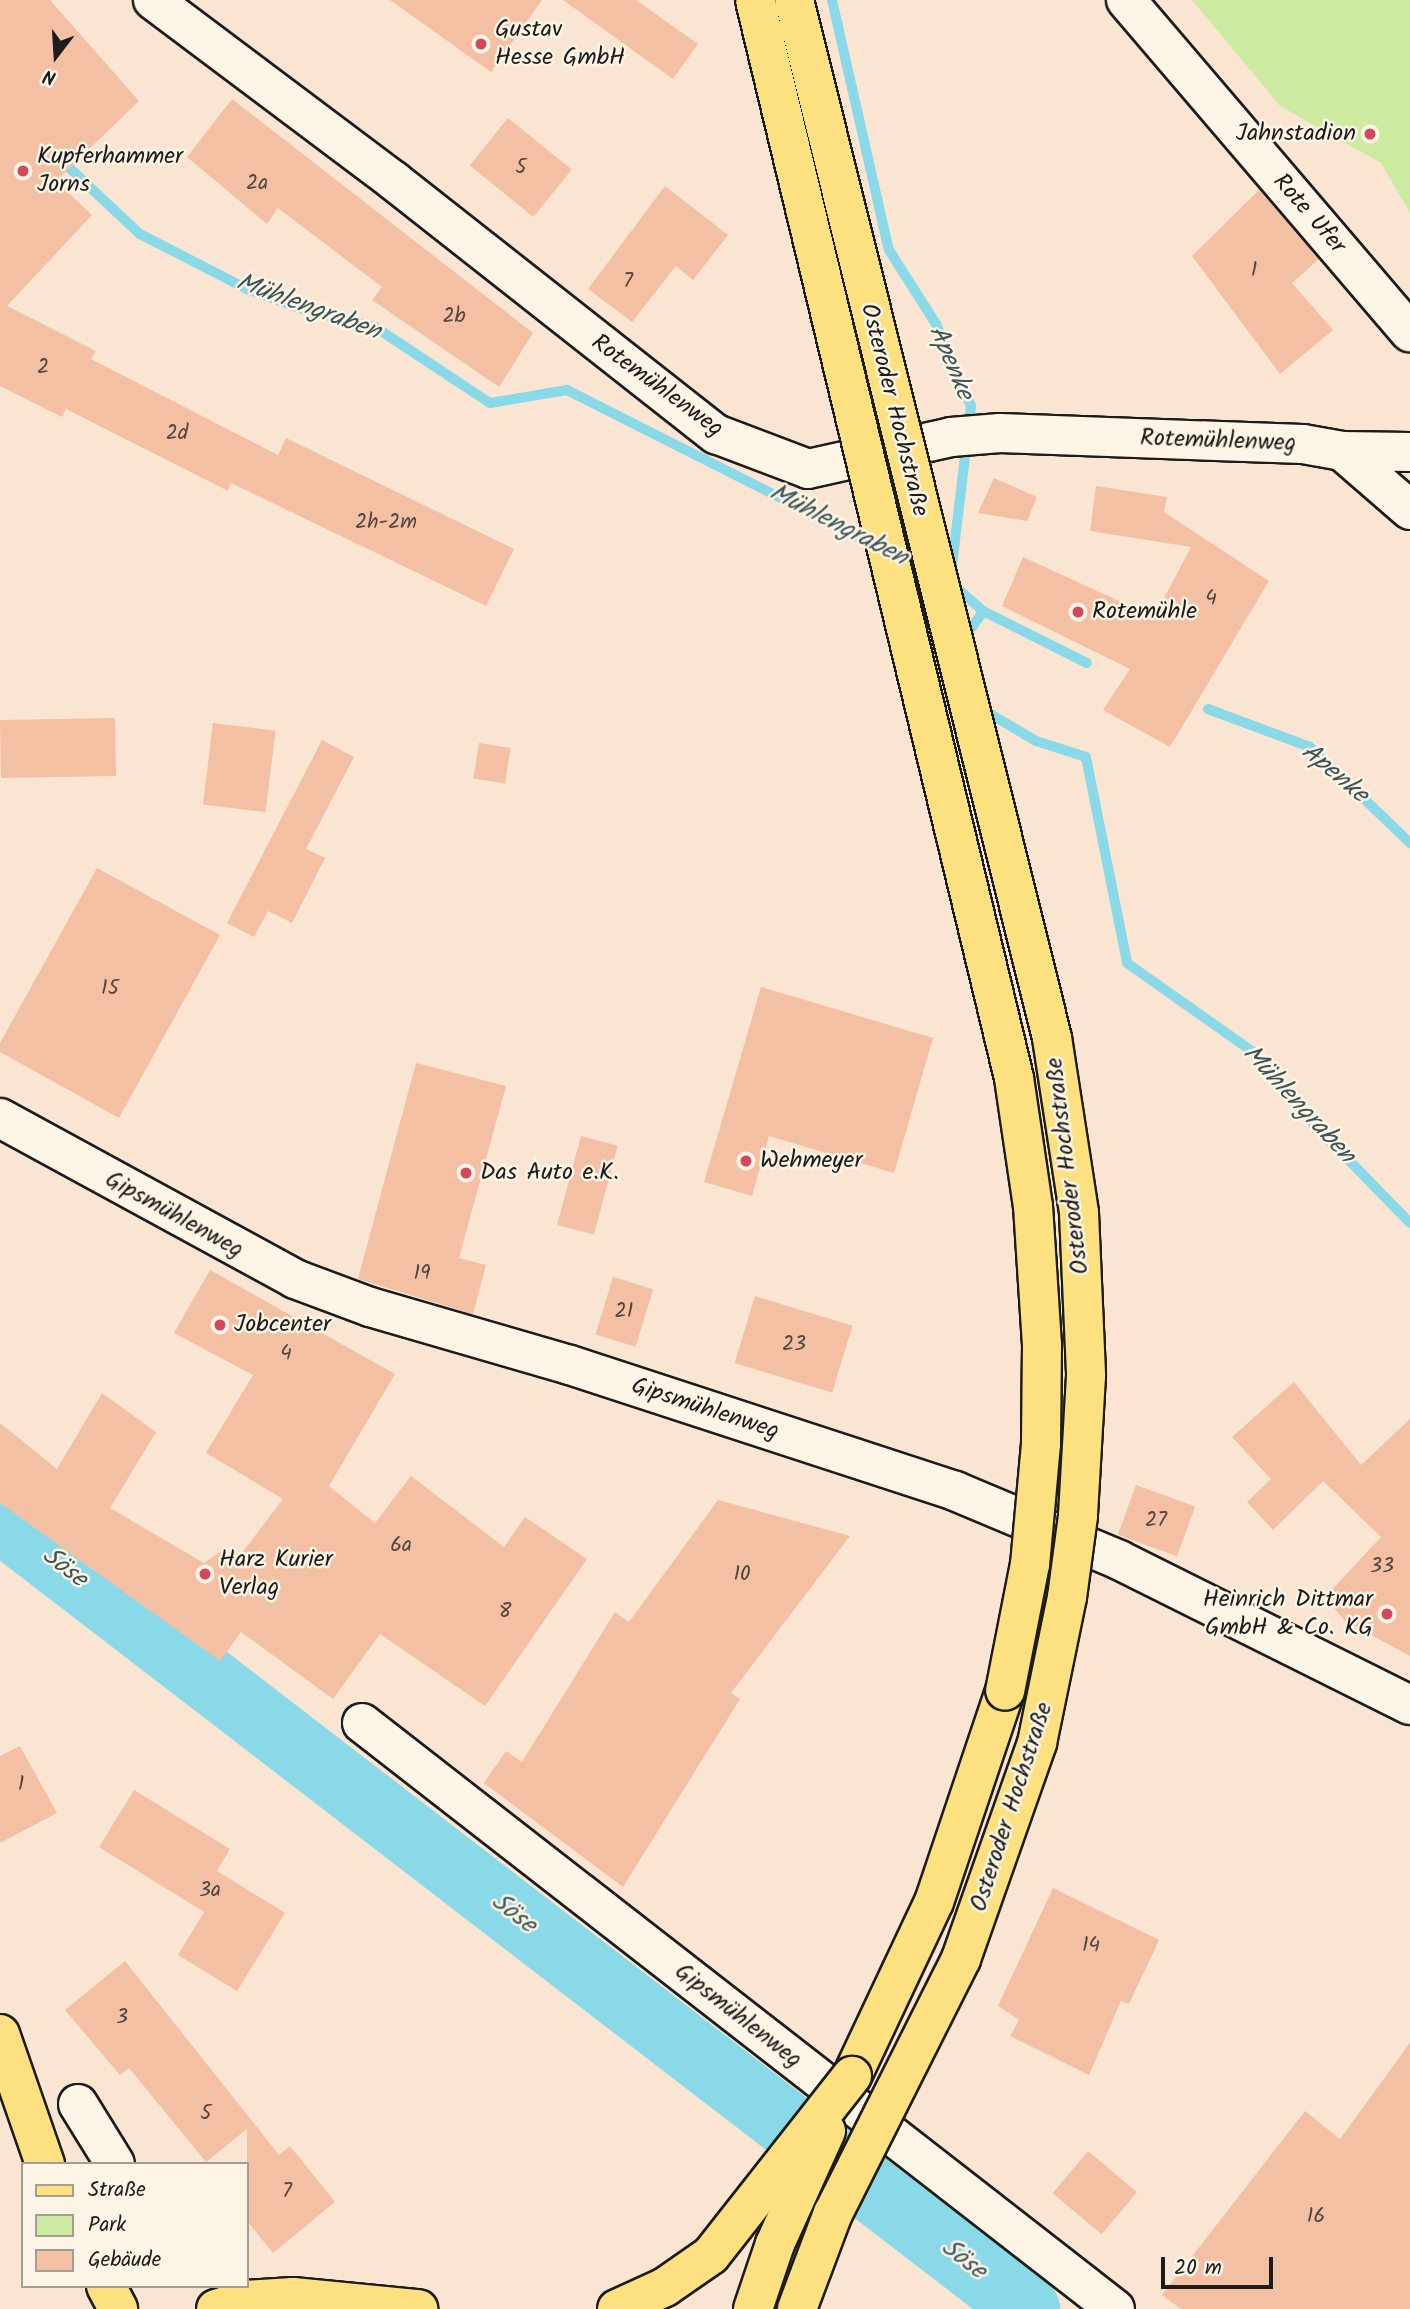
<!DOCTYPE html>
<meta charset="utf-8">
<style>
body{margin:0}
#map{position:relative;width:1410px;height:2309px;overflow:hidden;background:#f9e5d2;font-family:Kalam,sans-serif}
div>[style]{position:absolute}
.green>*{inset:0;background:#cdeaa1}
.stream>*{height:10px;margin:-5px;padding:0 5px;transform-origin:5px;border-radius:5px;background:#8ad9e8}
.river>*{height:66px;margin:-33px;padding:0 33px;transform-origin:33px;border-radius:33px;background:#8ad9e8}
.building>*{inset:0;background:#f3c0a4;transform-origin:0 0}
.roads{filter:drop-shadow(2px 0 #1c1c1c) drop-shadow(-2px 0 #1c1c1c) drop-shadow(0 2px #1c1c1c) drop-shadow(0 -2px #1c1c1c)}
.minor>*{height:38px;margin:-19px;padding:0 19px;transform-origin:19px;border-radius:19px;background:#fcf5e5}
.major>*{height:38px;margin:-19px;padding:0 19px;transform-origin:19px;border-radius:19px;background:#fde080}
.highway>*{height:38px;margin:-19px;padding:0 19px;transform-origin:19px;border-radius:19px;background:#fde080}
.bridges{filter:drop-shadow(2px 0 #1c1c1c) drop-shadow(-2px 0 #1c1c1c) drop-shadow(0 2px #1c1c1c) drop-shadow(0 -2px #1c1c1c)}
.highway-bridge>*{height:38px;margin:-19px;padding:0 19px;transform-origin:19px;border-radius:19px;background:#fde080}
.dots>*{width:19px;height:19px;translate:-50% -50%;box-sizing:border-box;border:4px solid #fcf5e5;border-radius:50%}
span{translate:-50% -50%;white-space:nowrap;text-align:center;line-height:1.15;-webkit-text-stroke:5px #fcf5e5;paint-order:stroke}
.number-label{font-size:21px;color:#52453e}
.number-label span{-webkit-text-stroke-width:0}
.poi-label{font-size:24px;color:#1c1c1c}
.left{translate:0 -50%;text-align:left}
.right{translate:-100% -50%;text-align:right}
.street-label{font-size:24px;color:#1c1c1c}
.water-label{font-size:26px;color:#3d5559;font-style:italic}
.legend{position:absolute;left:21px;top:2162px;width:228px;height:126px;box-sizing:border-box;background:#fcf5e5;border:2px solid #a29e95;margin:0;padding:9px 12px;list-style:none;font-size:21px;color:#1c1c1c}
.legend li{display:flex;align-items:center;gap:14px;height:35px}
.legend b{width:35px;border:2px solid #a29e95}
.north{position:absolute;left:21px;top:21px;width:70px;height:70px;-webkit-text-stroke:5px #fcf5e5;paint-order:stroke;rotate:197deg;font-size:19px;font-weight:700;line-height:28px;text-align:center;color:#1c1c1c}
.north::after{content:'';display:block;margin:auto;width:24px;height:32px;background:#1c1c1c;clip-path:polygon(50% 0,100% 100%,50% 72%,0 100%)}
.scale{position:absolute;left:1161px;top:2257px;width:112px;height:32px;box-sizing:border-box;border:4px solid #1c1c1c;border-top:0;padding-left:9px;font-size:21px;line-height:24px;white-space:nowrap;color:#1c1c1c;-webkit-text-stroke:5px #fcf5e5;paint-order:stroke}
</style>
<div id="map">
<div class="green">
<div style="clip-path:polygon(1192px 0,1410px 0,1410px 213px,1381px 163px,1280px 106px)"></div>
</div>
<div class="stream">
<div style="left:832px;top:0;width:256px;rotate:77.2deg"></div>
<div style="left:889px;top:250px;width:88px;rotate:57.6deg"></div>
<div style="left:936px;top:324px;width:89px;rotate:66.9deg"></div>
<div style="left:971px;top:406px;width:177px;rotate:96.8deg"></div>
<div style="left:950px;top:582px;width:44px;rotate:41.3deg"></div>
<div style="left:983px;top:611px;width:116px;rotate:26.6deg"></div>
<div style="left:60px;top:159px;width:110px;rotate:43.2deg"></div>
<div style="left:140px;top:234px;width:120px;rotate:27.2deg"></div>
<div style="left:247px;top:289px;width:62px;rotate:19.9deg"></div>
<div style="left:305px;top:310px;width:72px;rotate:13.7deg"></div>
<div style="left:375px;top:327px;width:138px;rotate:33.5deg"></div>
<div style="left:490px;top:403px;width:78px;rotate:-9.6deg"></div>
<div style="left:567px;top:390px;width:346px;rotate:26.8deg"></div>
<div style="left:963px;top:640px;width:35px;rotate:-55deg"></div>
<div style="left:982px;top:709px;width:63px;rotate:30.7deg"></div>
<div style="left:1036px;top:741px;width:52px;rotate:17.7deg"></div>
<div style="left:1086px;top:757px;width:210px;rotate:78.7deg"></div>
<div style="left:1127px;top:963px;width:154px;rotate:35.2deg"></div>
<div style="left:1253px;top:1052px;width:69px;rotate:51.5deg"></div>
<div style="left:1296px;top:1106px;width:163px;rotate:45.7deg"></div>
<div style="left:1208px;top:709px;width:109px;rotate:20.4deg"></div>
<div style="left:1310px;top:747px;width:139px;rotate:43.8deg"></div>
</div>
<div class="river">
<div style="left:0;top:1519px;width:1296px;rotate:37.57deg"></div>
</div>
<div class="building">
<div style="clip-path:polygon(0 0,50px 0,139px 101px,56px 181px,92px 215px,7px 306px,96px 351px,91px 359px,278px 455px,286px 438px,514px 549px,486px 606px,231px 483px,228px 491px,66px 409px,62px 417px,0 386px)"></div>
<div style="clip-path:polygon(390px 0,542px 0,491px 72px)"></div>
<div style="clip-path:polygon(563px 0,636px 0,698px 44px,673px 79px)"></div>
<div style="clip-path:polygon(232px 99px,533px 333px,499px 387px,372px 300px,382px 287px,278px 208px,267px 224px,187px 157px)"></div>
<div style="left:508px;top:118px;width:82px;height:61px;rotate:39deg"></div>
<div style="clip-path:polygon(665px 186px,728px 235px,693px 280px,676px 266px,632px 322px,588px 289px)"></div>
<div style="clip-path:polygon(1259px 190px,1319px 259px,1292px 283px,1333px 330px,1280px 374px,1192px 256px)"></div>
<div style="clip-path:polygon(994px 478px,1037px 497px,1027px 521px,978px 513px)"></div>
<div style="clip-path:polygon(1096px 486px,1167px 497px,1164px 512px,1269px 581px,1170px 747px,1103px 710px,1130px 669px,1002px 606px,1023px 557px,1154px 617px,1191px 547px,1090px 531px)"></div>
<div style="left:115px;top:718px;width:58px;height:115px;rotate:89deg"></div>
<div style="left:213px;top:723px;width:63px;height:82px;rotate:7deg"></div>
<div style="clip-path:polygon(322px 740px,354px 757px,306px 849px,325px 858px,292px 923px,268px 911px,254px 937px,227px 923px)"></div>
<div style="left:479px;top:743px;width:32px;height:36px;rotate:9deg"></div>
<div style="clip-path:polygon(97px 868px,220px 935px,119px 1118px,0 1052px,0 1043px)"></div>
<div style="clip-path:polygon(761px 987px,933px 1038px,894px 1173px,769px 1136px,752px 1196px,704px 1182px)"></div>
<div style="clip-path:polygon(416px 1063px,506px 1086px,459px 1258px,486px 1265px,473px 1314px,358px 1279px)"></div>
<div style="left:581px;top:1136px;width:38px;height:92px;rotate:15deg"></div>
<div style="clip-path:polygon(210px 1270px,395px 1374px,329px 1486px,375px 1523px,411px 1476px,504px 1547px,525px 1517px,587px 1559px,485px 1706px,380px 1634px,333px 1699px,241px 1632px,220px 1661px,0 1503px,0 1423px,57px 1469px,102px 1393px,156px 1432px,110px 1508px,204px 1563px,222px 1551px,238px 1558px,283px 1499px,206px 1453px,253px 1375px,174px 1333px)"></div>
<div style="left:613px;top:1277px;width:42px;height:60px;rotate:17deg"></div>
<div style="left:755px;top:1296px;width:102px;height:70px;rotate:17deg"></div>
<div style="clip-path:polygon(1294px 1382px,1361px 1465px,1410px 1419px,1410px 1656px,1345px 1621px,1325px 1597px,1381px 1537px,1323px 1481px,1273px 1530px,1247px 1502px,1271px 1479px,1232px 1437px)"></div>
<div style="left:1136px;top:1485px;width:63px;height:53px;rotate:20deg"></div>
<div style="clip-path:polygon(718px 1500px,850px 1536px,731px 1693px,740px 1699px,623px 1887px,484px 1783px,506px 1751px,522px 1762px,615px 1612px,629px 1622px)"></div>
<div style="clip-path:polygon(20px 1746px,57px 1813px,0 1843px,0 1756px)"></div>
<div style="clip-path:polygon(134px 1790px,230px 1849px,217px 1871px,285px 1913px,237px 1991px,178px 1955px,204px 1912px,99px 1847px)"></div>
<div style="clip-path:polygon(1053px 1888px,1159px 1940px,1129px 2004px,1121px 2001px,1089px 2075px,1010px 2036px,1019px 2020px,998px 2006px)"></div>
<div style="clip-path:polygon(125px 1961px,279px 2155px,290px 2146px,335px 2202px,273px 2253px,247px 2221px,247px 2129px,206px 2162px,129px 2068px,120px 2075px,65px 2010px)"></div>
<div style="clip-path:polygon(1410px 2043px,1410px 2309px,1181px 2309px,1162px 2295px,1305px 2111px,1340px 2139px)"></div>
<div style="left:1088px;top:2151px;width:64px;height:55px;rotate:40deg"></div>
</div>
<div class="roads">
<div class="minor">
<div style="left:153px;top:0;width:301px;rotate:36.9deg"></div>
<div style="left:394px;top:181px;width:410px;rotate:38.2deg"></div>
<div style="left:716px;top:434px;width:98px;rotate:20.8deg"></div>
<div style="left:808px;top:469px;width:147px;rotate:-12.6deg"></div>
<div style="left:951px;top:437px;width:49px;rotate:-4.7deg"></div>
<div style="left:1000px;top:433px;width:303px;rotate:2.1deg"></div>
<div style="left:1303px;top:444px;width:40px;rotate:10deg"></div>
<div style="left:1342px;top:451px;width:90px;rotate:40.9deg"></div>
<div style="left:1126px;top:0;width:437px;rotate:49.5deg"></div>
<div style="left:1342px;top:451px;width:68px;rotate:0.8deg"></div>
<div style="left:0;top:1118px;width:336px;rotate:28.6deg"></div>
<div style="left:295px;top:1279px;width:80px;rotate:20.5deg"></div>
<div style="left:370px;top:1307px;width:208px;rotate:16.2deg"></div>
<div style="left:570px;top:1365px;width:405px;rotate:18.1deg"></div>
<div style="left:955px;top:1491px;width:178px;rotate:22.8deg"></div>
<div style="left:1119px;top:1560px;width:325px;rotate:26.5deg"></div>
<div style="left:362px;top:1723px;width:954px;rotate:37.89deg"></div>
<div style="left:78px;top:2104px;width:70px;rotate:58.3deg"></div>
</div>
<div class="major">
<div style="left:0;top:2034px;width:138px;rotate:70.9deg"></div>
<div style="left:106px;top:2286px;width:26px;rotate:62deg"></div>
</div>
<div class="highway">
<div style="left:852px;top:2076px;width:192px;rotate:-64.8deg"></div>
<div style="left:934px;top:1902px;width:223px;rotate:-71.4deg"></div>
<div style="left:216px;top:2309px;width:30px;rotate:-17deg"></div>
<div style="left:245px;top:2300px;width:48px;rotate:-3.6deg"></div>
<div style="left:293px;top:2297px;width:126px;rotate:5.5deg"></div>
</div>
</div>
<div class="bridges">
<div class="highway-bridge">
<div style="left:755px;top:0;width:1109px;rotate:76.49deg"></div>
<div style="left:1014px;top:1078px;width:129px;rotate:81.6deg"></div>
<div style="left:1033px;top:1206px;width:139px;rotate:86.3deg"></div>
<div style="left:1042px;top:1345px;width:99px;rotate:90.6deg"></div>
<div style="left:1041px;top:1444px;width:121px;rotate:95.2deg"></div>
<div style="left:1030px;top:1564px;width:129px;rotate:101.1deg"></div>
<div style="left:794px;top:0;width:1070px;rotate:76.04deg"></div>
<div style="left:1052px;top:1038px;width:177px;rotate:81.2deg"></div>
<div style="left:1079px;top:1213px;width:163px;rotate:87.5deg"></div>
<div style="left:1086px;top:1376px;width:140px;rotate:93.3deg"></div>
<div style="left:1078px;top:1516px;width:82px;rotate:97.7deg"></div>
<div style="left:1067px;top:1597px;width:149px;rotate:101.6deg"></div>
<div style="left:1037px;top:1743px;width:229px;rotate:109.4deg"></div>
<div style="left:961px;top:1959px;width:284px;rotate:116.7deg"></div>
<div style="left:833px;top:2213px;width:103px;rotate:110.6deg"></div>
<div style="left:617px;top:2309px;width:53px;rotate:-24.6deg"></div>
<div style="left:665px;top:2287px;width:56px;rotate:-34.8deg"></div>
<div style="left:711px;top:2255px;width:228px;rotate:-51.8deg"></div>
<div style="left:753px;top:2309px;width:69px;rotate:-71.3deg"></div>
<div style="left:775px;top:2244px;width:124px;rotate:-65.7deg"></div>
</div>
</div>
<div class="dots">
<div style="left:481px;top:44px;background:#d1495b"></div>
<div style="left:1370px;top:134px;background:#d1495b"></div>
<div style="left:23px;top:171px;background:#d1495b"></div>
<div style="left:1078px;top:612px;background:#d1495b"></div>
<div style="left:746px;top:1161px;background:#d1495b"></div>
<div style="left:466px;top:1173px;background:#d1495b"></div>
<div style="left:220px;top:1325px;background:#d1495b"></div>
<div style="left:205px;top:1574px;background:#d1495b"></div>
<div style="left:1387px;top:1614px;background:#d1495b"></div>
</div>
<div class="number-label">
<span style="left:521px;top:168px">5</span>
<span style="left:257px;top:184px">2a</span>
<span style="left:1254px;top:271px">1</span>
<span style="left:628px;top:282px">7</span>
<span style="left:454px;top:317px">2b</span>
<span style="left:43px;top:368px">2</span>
<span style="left:177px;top:434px">2d</span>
<span style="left:386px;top:523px">2h-2m</span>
<span style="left:1211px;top:599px">4</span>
<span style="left:110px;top:989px">15</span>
<span style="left:422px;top:1274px">19</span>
<span style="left:624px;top:1312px">21</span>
<span style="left:794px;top:1345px">23</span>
<span style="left:286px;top:1354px">4</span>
<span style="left:1156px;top:1521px">27</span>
<span style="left:401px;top:1546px">6a</span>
<span style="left:1382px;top:1567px">33</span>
<span style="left:742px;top:1575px">10</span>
<span style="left:505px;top:1612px">8</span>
<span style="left:21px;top:1785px">1</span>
<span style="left:210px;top:1891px">3a</span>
<span style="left:1091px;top:1946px">14</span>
<span style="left:122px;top:2018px">3</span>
<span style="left:206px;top:2114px">5</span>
<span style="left:287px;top:2192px">7</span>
<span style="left:1316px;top:2217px">16</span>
</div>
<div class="poi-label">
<span class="left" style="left:495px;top:44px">Gustav<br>Hesse GmbH</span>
<span class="right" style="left:1356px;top:134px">Jahnstadion</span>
<span class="left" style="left:37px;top:171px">Kupferhammer<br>Jorns</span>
<span class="left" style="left:1092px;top:612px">Rotemühle</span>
<span class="left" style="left:760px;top:1161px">Wehmeyer</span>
<span class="left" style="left:480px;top:1173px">Das Auto e.K.</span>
<span class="left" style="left:234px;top:1325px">Jobcenter</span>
<span class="left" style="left:219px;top:1574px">Harz Kurier<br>Verlag</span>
<span class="right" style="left:1373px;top:1614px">Heinrich Dittmar<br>GmbH &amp; Co. KG</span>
</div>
<div class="street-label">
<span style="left:1309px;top:214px;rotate:49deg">Rote Ufer</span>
<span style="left:657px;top:386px;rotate:36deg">Rotemühlenweg</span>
<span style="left:894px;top:410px;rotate:76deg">Osteroder Hochstraße</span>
<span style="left:1218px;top:441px;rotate:2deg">Rotemühlenweg</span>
<span style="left:1068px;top:1166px;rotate:-97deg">Osteroder Hochstraße</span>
<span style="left:174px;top:1215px;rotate:29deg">Gipsmühlenweg</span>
<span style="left:705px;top:1409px;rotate:18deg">Gipsmühlenweg</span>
<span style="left:1012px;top:1807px;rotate:-72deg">Osteroder Hochstraße</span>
<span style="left:738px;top:2016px;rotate:38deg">Gipsmühlenweg</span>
</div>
<div class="water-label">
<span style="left:308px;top:308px;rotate:20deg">Mühlengraben</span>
<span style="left:950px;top:363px;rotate:67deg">Apenke</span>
<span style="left:838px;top:526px;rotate:27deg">Mühlengraben</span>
<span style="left:1334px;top:774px;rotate:40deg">Apenke</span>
<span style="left:1298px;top:1105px;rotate:47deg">Mühlengraben</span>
<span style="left:64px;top:1568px;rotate:38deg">Söse</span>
<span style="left:513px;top:1914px;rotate:38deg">Söse</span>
<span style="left:963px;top:2260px;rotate:38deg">Söse</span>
</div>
<ul class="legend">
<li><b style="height:9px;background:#fde080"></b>Straße</li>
<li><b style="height:19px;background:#cdeaa1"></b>Park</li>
<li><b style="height:19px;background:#f3c0a4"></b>Gebäude</li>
</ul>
<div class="north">N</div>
<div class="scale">20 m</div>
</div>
